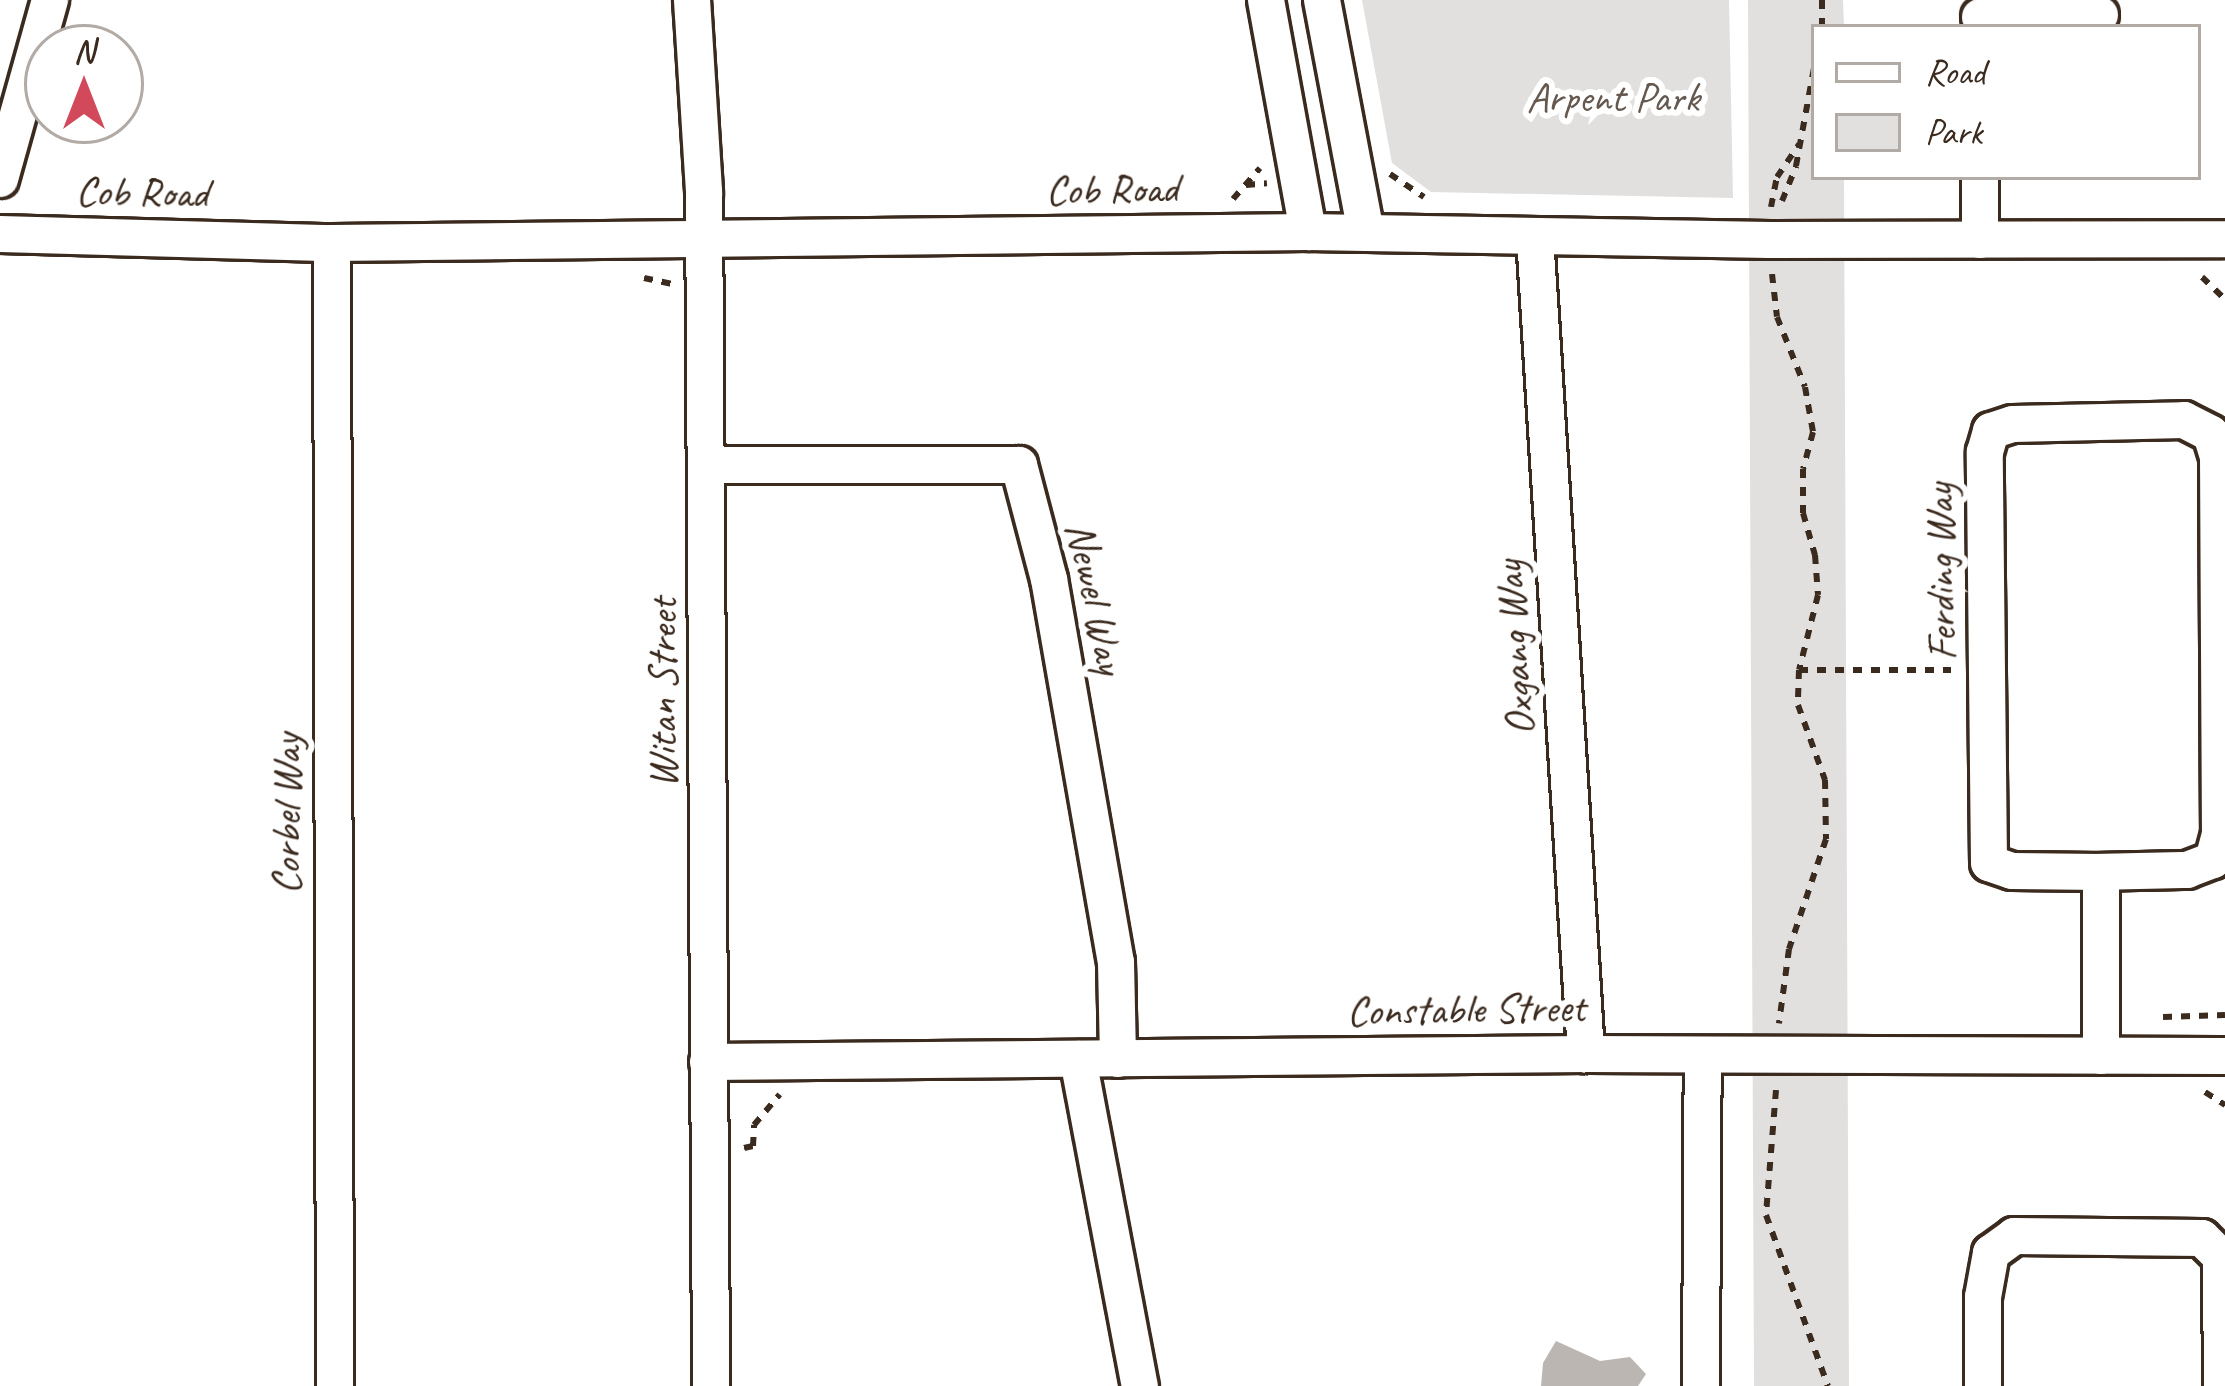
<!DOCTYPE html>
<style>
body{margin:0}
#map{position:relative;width:2225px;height:1386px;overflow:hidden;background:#fff;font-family:Caveat,sans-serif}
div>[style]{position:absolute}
.green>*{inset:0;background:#e2e0de}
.water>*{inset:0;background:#bcb6b3}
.path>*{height:6px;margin-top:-3px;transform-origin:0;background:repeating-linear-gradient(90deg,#3b2a1e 0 9px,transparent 0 18px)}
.roads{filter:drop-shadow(3px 0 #3b2a1e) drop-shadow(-3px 0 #3b2a1e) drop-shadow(0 3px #3b2a1e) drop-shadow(0 -3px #3b2a1e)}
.minor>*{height:36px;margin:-18px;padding:0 18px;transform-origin:18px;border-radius:18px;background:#fff}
span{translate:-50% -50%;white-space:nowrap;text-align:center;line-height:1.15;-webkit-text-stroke:12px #fff;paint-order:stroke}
.park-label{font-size:42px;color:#65584e}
.street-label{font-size:42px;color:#3b2a1e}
.legend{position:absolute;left:1811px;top:24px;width:390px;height:156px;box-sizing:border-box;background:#fff;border:3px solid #b1aaa5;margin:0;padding:15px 21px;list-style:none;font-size:36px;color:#3b2a1e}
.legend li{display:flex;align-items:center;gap:24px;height:60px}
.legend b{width:60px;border:3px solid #b1aaa5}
.north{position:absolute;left:24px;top:24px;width:120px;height:120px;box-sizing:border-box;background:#fff;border:3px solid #b1aaa5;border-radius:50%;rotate:0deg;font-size:33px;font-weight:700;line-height:48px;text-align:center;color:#3b2a1e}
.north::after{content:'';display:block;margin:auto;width:42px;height:54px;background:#d1495b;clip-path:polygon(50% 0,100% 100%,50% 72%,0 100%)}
</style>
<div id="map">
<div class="green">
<div style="clip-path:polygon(1362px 0,1729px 0,1733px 198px,1431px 192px,1392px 163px)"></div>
<div style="clip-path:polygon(1748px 0,1843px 0,1844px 27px,1814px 27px,1814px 177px,1844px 177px,1849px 1386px,1754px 1386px)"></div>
</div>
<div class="water">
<div style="clip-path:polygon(1556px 1341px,1600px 1361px,1630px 1357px,1646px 1374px,1638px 1386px,1541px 1386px,1543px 1363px)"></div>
</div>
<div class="path">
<div style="left:1822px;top:27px;width:27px;rotate:-90deg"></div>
<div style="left:1390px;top:174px;width:41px;rotate:34.1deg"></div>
<div style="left:1246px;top:185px;width:21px;rotate:-5deg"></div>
<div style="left:1233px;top:199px;width:41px;rotate:-48.9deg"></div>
<div style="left:1782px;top:201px;width:38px;rotate:-68deg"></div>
<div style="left:1796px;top:166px;width:100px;rotate:-79.6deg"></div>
<div style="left:1771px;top:207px;width:31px;rotate:-79deg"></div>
<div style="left:1777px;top:177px;width:40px;rotate:-56deg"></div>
<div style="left:1772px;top:274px;width:43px;rotate:83.4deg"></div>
<div style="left:1777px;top:317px;width:75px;rotate:68.2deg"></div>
<div style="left:1805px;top:387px;width:46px;rotate:79.9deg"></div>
<div style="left:1813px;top:432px;width:38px;rotate:105deg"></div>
<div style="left:1803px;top:469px;width:44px;rotate:90deg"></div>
<div style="left:1803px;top:513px;width:44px;rotate:74.1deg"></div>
<div style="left:1815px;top:555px;width:40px;rotate:85.7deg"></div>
<div style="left:1818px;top:595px;width:77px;rotate:104.2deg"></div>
<div style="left:1799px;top:670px;width:35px;rotate:92deg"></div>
<div style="left:1798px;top:705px;width:80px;rotate:70.2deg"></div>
<div style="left:1825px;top:780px;width:59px;rotate:89deg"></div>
<div style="left:1826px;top:839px;width:116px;rotate:108.6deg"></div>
<div style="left:1789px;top:949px;width:75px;rotate:97.7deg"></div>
<div style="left:2202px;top:277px;width:32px;rotate:44deg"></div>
<div style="left:644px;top:278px;width:29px;rotate:12deg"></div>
<div style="left:1799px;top:670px;width:152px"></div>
<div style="left:2163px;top:1017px;width:62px;rotate:-1.8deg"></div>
<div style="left:1776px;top:1090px;width:125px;rotate:94.6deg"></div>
<div style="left:1766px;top:1215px;width:182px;rotate:70.1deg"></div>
<div style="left:2205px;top:1092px;width:24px;rotate:33deg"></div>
<div style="left:744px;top:1148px;width:9px;rotate:-13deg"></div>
<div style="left:753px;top:1146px;width:21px;rotate:-87deg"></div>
<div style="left:754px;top:1125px;width:40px;rotate:-50deg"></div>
</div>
<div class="roads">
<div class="minor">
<div style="left:692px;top:0;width:192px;rotate:86.4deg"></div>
<div style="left:704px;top:192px;width:1194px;rotate:89.66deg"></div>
<div style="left:1266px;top:0;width:236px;rotate:79.7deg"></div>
<div style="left:1322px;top:0;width:237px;rotate:79.3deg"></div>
<div style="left:1980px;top:17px;width:120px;rotate:-1deg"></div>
<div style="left:1980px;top:177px;width:63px;rotate:90deg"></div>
<div style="left:0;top:179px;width:186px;rotate:-74.4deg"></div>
<div style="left:0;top:234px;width:332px;rotate:1.6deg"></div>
<div style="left:332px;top:243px;width:976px;rotate:-0.65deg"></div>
<div style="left:1308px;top:232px;width:462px;rotate:1deg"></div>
<div style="left:1770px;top:240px;width:455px;rotate:-0.1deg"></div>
<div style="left:1535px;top:236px;width:820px;rotate:86.43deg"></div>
<div style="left:332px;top:243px;width:1143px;rotate:89.85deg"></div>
<div style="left:707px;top:465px;width:312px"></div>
<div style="left:1019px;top:465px;width:118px;rotate:75.3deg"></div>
<div style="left:1049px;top:579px;width:389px;rotate:80.1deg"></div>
<div style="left:1116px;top:962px;width:97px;rotate:88.8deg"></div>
<div style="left:2101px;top:872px;width:89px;rotate:-179.4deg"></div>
<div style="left:2012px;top:871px;width:24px;rotate:-161deg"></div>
<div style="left:1989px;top:863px;width:411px;rotate:-90.6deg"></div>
<div style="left:1985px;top:452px;width:22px;rotate:-74deg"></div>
<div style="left:1991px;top:431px;width:23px;rotate:-18deg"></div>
<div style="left:2013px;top:424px;width:171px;rotate:-1.3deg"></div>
<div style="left:2184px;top:420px;width:30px;rotate:27deg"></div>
<div style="left:2211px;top:434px;width:24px;rotate:73deg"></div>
<div style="left:2218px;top:457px;width:377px;rotate:89.7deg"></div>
<div style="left:2220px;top:834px;width:27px;rotate:105deg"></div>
<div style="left:2213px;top:860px;width:28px;rotate:159deg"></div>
<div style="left:2187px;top:870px;width:86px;rotate:178.7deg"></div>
<div style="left:2101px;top:872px;width:184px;rotate:90deg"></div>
<div style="left:1078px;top:1059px;width:333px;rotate:79.3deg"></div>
<div style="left:708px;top:1062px;width:878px;rotate:-0.52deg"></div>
<div style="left:1586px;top:1054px;width:639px;rotate:0.18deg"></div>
<div style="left:1701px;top:1386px;width:330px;rotate:-89.7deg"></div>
<div style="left:1983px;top:1386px;width:89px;rotate:-90deg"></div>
<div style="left:1983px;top:1297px;width:45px;rotate:-79.7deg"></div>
<div style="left:1991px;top:1253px;width:29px;rotate:-36deg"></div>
<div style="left:2014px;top:1236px;width:188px;rotate:0.6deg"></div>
<div style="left:2202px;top:1238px;width:27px;rotate:45deg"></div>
<div style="left:2221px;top:1257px;width:129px;rotate:89.6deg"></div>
</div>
</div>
<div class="park-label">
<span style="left:1613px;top:98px">Arpent Park</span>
</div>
<div class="street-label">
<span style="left:1112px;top:190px;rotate:-1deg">Cob Road</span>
<span style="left:142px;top:193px;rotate:1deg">Cob Road</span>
<span style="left:1941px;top:572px;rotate:-91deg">Ferding Way</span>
<span style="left:1095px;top:598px;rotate:78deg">Newel Way</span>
<span style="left:1515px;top:648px;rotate:-94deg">Oxgang Way</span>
<span style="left:663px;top:693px;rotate:-90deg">Witan Street</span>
<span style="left:287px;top:814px;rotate:-90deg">Corbel Way</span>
<span style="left:1466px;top:1010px;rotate:-1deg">Constable Street</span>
</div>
<ul class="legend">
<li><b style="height:15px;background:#fff"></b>Road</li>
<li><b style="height:33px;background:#e2e0de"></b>Park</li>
</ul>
<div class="north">N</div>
</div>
